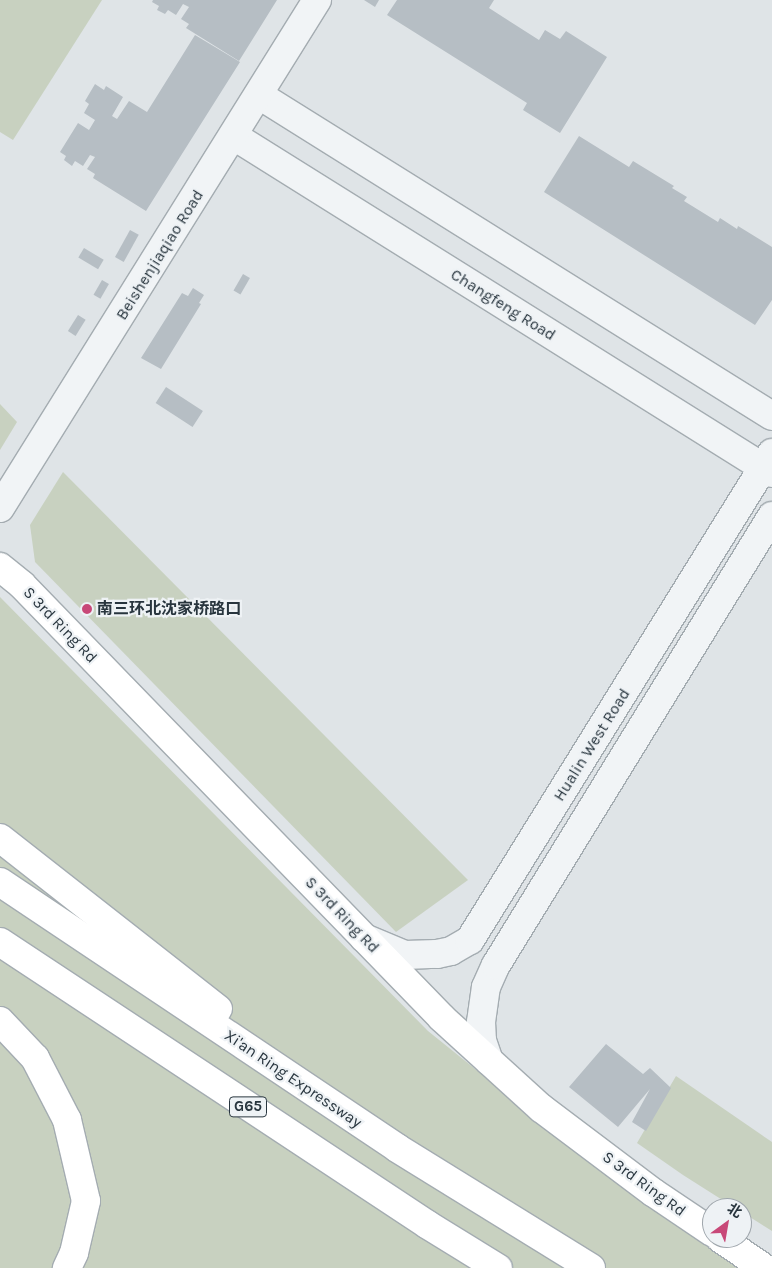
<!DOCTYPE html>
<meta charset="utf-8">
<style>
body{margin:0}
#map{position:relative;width:772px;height:1268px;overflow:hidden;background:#dfe4e7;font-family:Karla,"Noto Sans SC",sans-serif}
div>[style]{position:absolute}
.green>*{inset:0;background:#c8d1c0}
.building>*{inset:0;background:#b6bec4;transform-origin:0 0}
.roads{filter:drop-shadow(1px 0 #a4acb1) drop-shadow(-1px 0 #a4acb1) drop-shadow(0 1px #a4acb1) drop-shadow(0 -1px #a4acb1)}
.tertiary>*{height:28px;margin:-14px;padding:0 14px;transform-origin:14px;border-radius:14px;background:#f1f4f6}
.trunk>*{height:28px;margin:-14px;padding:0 14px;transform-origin:14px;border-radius:14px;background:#fff}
.motorway>*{height:28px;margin:-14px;padding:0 14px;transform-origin:14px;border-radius:14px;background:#fff}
.dots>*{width:14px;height:14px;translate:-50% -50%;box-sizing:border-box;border:2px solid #eef2f5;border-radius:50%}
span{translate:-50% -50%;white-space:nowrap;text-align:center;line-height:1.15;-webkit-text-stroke:4.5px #eef2f5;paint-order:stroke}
.shield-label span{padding:1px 4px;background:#eef2f5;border:1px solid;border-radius:4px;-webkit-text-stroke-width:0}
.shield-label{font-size:15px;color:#28353e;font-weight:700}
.street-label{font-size:16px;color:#28353e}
.poi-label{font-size:16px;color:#28353e;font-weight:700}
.left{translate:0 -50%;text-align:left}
.north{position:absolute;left:702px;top:1198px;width:50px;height:50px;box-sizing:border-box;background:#eef2f5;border:1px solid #9fa6ac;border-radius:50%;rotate:32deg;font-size:14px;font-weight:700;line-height:20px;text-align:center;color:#28353e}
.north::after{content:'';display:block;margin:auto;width:18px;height:22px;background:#c84878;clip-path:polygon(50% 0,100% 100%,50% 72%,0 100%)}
</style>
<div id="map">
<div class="green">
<div style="clip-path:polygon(0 0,102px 0,13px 140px,0 132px)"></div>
<div style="clip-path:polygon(0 404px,17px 422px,0 450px)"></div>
<div style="clip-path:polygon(63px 472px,468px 880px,396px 932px,35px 562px,30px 525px)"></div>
<div style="clip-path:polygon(0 597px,428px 1031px,535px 1117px,746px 1268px,0 1268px)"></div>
<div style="clip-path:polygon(676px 1076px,772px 1142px,772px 1231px,742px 1212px,742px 1208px,735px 1208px,683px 1175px,637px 1143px)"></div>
</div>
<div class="building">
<div style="clip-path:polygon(153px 0,277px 0,239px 61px,186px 28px,189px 24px,181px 19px,189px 7px,183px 4px,176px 15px,168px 10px,165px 14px,157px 10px,159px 6px,152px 2px)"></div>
<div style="clip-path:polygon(364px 0,379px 0,375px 7px)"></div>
<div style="clip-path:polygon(397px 0,494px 0,489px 8px,539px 40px,545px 30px,560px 39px,566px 31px,607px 57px,560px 133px,523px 110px,527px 103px,387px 15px)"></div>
<div style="clip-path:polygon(195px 35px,240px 62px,146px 211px,93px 178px,95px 174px,87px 169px,95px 157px,90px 155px,83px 166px,75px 161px,72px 166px,64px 160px,66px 156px,60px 152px,78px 123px,89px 130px,95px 120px,84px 113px,89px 104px,85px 101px,95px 84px,104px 90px,106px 86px,123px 97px,112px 116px,117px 119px,129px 101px,147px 112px)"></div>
<div style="clip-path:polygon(579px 136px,629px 167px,633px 161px,674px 186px,672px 188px,687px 197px,684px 201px,718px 222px,720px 218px,737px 229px,738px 226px,772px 247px,772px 300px,755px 325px,544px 192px)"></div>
<div style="left:130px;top:230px;width:10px;height:31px;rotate:29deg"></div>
<div style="left:84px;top:248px;width:23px;height:11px;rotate:31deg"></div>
<div style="left:243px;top:274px;width:8px;height:19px;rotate:30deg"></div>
<div style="left:102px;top:280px;width:8px;height:17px;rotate:30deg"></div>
<div style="clip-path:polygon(193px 288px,204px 295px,199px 303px,201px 304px,161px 369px,141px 358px,182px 293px,188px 296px)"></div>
<div style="left:78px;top:315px;width:9px;height:19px;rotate:32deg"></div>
<div style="left:166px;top:387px;width:44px;height:19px;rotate:33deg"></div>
<div style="clip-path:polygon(606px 1044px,643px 1074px,650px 1068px,671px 1088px,646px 1131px,632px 1122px,650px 1089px,618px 1127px,569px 1087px)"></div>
</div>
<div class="roads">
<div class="tertiary">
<div style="left:259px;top:95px;width:605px;rotate:32.04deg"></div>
<div style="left:234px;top:136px;width:635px;rotate:32.06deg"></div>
<div style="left:0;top:508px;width:599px;rotate:-58.04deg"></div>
<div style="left:364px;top:938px;width:44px;rotate:22.5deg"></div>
<div style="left:405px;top:955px;width:32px;rotate:-2deg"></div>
<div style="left:437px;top:954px;width:14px;rotate:-12deg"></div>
<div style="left:451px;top:951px;width:22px;rotate:-30deg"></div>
<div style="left:470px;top:940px;width:573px;rotate:-58.2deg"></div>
<div style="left:489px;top:1061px;width:21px;rotate:-109deg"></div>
<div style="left:482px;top:1041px;width:19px;rotate:-93deg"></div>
<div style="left:481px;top:1022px;width:35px;rotate:-82deg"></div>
<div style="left:486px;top:987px;width:24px;rotate:-66deg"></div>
<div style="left:496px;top:965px;width:527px;rotate:-58.42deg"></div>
</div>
<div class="trunk">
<div style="left:0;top:567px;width:28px;rotate:39deg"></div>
<div style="left:22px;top:585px;width:603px;rotate:45.87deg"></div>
<div style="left:442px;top:1018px;width:134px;rotate:42.3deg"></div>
<div style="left:541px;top:1108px;width:141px;rotate:37deg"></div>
<div style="left:654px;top:1193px;width:70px;rotate:33.9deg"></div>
<div style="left:720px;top:1238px;width:53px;rotate:34.3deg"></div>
</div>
<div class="motorway">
<div style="left:0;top:838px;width:277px;rotate:38.1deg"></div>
<div style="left:0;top:882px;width:478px;rotate:33.8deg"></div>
<div style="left:397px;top:1148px;width:228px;rotate:31.7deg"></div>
<div style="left:0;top:942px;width:513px;rotate:33.47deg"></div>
<div style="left:428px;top:1225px;width:82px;rotate:31.6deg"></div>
<div style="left:0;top:1021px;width:51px;rotate:46.6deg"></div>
<div style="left:35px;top:1058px;width:70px;rotate:62.7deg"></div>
<div style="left:67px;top:1120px;width:83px;rotate:76.8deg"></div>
<div style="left:86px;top:1201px;width:53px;rotate:103deg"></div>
<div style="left:74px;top:1253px;width:17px;rotate:115deg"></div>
</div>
</div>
<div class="dots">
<div style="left:87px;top:609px;background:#c84878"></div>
</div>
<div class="shield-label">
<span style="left:248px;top:1107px">G65</span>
</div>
<div class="street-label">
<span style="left:160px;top:255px;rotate:-58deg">Beishenjiaqiao Road</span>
<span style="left:503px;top:305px;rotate:32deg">Changfeng Road</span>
<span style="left:60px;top:625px;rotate:46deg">S 3rd Ring Rd</span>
<span style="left:592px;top:745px;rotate:-58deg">Hualin West Road</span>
<span style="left:342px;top:915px;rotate:46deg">S 3rd Ring Rd</span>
<span style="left:293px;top:1079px;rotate:34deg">Xi'an Ring Expressway</span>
<span style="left:644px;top:1184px;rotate:36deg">S 3rd Ring Rd</span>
</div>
<div class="poi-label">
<span class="left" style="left:97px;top:609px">南三环北沈家桥路口</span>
</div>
<div class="north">北</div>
</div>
